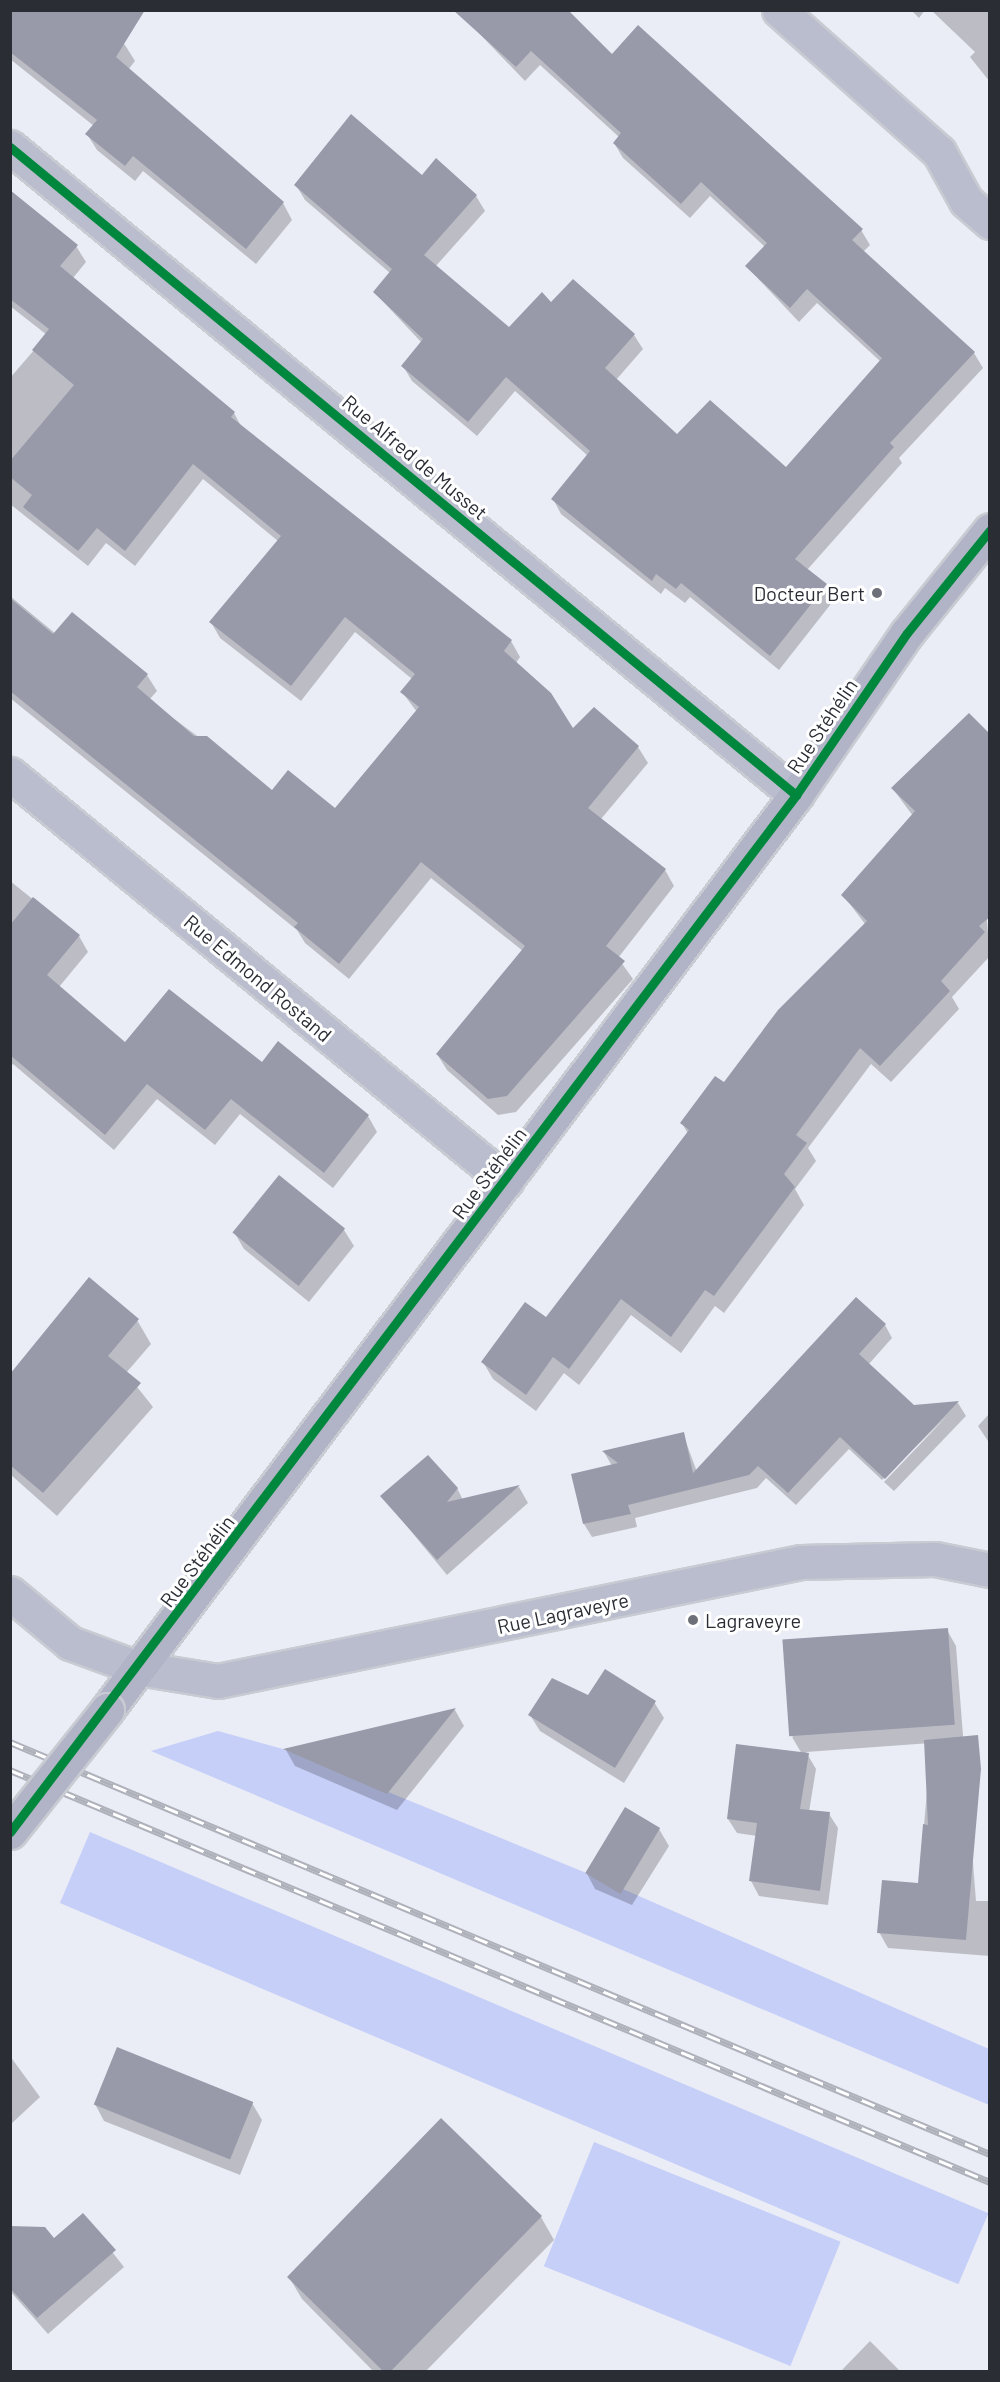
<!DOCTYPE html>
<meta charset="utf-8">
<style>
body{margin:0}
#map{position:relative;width:1000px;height:2382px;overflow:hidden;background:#ebedf6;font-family:Barlow,sans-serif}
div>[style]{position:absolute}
.green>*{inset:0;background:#c6cff8;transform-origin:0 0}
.shadow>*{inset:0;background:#0003}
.building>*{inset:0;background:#989aaa;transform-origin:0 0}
.roads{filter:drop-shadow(2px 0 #c9cbd2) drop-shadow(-2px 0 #c9cbd2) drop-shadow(0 2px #c9cbd2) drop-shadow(0 -2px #c9cbd2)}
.street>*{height:33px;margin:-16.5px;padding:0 16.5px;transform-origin:16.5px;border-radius:16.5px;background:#babdcd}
.secondary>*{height:33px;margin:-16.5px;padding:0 16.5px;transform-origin:16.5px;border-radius:16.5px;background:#b0b4c6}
.rail>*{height:7px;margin-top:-3.5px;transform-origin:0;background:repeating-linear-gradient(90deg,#fff 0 14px,#aeb1ba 0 28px);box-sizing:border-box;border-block:2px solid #aeb1ba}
.bridges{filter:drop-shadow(2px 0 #c9cbd2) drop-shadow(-2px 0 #c9cbd2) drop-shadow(0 2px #c9cbd2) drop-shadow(0 -2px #c9cbd2)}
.secondary-bridge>*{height:33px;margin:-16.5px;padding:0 16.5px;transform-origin:16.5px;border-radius:16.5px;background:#b0b4c6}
.cycleway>*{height:9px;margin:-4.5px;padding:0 4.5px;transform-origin:4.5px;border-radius:4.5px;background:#00873e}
.dots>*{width:16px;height:16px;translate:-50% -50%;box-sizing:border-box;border:3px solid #fff;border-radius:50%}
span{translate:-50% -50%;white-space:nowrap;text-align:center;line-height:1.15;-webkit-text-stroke:6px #fff;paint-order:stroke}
.street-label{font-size:20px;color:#2b2d35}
.poi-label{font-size:20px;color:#2b2d35}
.right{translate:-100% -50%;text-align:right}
.left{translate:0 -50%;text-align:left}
.frame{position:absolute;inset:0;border:12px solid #2b2d35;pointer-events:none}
</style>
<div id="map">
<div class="green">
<div style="clip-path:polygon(218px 1731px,283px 1749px,584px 1872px,989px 2049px,989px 2105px,151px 1751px)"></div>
<div style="left:90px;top:1832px;width:976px;height:77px;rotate:23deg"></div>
<div style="left:594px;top:2142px;width:266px;height:134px;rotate:22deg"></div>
</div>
<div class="shadow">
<div style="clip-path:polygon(10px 10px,83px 10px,125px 45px,135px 61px,128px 70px,283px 203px,292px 220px,256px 264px,143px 171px,135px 181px,97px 150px,87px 134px,94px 126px,10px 59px)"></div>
<div style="clip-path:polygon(911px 10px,925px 10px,919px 18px)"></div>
<div style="clip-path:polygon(931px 10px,990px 10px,990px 82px,970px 57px,975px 52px)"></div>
<div style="clip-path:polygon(474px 28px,612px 57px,861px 230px,870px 245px,863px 252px,974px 353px,983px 368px,899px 458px,902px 463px,807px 570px,834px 600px,779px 670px,690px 597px,685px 603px,665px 588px,661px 594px,561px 514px,553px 499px,588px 456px,515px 391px,477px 436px,412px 381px,403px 366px,422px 343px,374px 292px,390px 273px,305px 200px,296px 185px,422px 177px,476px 196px,485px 211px,435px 267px,509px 329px,551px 304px,634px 335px,643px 349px,616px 380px,678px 436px,786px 469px,881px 362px,817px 303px,799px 322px,747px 267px,765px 247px,710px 196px,690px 218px,623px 158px,614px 143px,619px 137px,540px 65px,525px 81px)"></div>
<div style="clip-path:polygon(10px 192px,76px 246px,86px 262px,73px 278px,234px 413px,241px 426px,511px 641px,520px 657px,516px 663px,573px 731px,594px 709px,638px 747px,648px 763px,601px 819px,665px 870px,674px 886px,618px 958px,633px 979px,516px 1112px,498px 1115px,447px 1070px,437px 1054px,523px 951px,431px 878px,349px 979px,305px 943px,297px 930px,10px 698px,10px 596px,56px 634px,147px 675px,157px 691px,149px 700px,272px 792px,335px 810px,417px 712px,402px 692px,412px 679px,355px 632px,301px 701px,220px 638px,211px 622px,278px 541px,203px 479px,135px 566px,106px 543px,88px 566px,10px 504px,10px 378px,47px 335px,10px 306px)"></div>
<div style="clip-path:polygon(969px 716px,990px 956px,952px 997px,959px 1009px,891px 1082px,871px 1064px,808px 1148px,816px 1161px,795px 1189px,804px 1205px,724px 1313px,715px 1306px,681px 1353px,631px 1315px,579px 1385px,564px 1373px,536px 1411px,493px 1379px,483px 1362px,546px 1319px,688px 1134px,682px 1123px,725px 1085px,865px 924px,843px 895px,913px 816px,893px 789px)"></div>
<div style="clip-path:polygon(10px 881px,79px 936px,88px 952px,59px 987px,126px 1044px,262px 1064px,278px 1043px,368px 1116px,377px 1132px,333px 1188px,240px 1114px,215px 1145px,157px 1099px,114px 1150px,13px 1064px,10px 1067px)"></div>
<div style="clip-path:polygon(344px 1230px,354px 1246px,309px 1302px,244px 1249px,234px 1232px)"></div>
<div style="clip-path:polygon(137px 1320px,151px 1344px,126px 1373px,153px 1407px,57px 1516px,10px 1474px,10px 1403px)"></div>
<div style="clip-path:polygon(885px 1325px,892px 1338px,868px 1365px,913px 1407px,958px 1403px,966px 1416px,894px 1491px,884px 1482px,947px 1416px,882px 1480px,849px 1449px,796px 1505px,766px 1478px,757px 1488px,635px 1518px,637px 1527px,592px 1537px,584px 1524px,612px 1466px,604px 1452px,683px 1434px,697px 1472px)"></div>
<div style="clip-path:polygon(990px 1413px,990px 1444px,978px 1426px)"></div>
<div style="clip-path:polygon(519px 1487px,528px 1503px,447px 1575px,382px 1496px,457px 1488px,463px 1500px)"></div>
<div style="clip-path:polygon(947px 1630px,956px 1646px,976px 1901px,990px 1901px,990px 1956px,888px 1948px,879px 1932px,919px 1885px,931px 1743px,806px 1752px,816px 1769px,809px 1812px,829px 1814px,838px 1828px,828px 1905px,759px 1896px,751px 1881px,757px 1836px,737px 1833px,728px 1819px,802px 1754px,792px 1737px)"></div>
<div style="clip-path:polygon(654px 1702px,664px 1718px,624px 1783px,540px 1731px,530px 1715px)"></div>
<div style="clip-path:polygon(455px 1710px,464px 1726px,397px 1810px,295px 1766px,286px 1750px)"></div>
<div style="clip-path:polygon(625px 1809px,659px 1829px,669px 1846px,632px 1905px,595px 1889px,586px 1872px)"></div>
<div style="clip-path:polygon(10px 2056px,40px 2097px,10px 2125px)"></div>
<div style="clip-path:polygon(252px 2103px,262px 2120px,240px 2175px,104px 2121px,95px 2104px)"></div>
<div style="clip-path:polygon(83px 2215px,124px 2267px,48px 2334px,10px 2291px,10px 2227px,54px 2240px)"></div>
<div style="clip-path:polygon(541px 2217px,554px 2240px,425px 2372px,374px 2372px,302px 2299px,289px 2277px)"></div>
<div style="clip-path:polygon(870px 2341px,901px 2372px,840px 2372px)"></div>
</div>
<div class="building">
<div style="clip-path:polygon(10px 10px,145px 10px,116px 57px,284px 202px,246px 249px,133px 156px,125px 166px,85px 134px,97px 120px,10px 52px)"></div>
<div style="clip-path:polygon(453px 10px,568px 10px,612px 54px,638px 25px,863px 229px,852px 240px,975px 352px,890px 443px,894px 447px,795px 559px,827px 584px,770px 656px,681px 583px,676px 589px,656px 574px,652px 581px,551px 499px,590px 451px,506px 377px,468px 422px,401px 366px,423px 339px,373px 292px,392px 269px,294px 185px,351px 114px,422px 175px,436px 158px,477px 195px,424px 255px,509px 327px,542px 292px,551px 302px,573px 279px,635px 334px,605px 368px,677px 434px,710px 400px,786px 467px,882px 358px,807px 289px,790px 308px,745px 266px,767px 243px,701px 182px,681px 204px,613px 143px,621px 133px,531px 51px,516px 67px)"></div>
<div style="clip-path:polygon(10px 190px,78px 245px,60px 266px,235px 412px,231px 417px,512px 640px,504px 651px,551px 693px,573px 728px,594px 707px,639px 746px,588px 808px,666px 869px,606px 946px,625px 961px,507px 1096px,488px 1099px,436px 1054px,525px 946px,421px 862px,339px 964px,294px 927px,298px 923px,10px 691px,10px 598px,53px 634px,72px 612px,148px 674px,137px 687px,194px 736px,207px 736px,272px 790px,288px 770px,335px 808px,419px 707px,400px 692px,415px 674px,345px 617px,291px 686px,209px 622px,281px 536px,193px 464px,125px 551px,97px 528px,78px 551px,23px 507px,32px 495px,10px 477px,10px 461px,74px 385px,32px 350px,49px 329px,10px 299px)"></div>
<div style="clip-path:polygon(969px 713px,990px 734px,990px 917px,979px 926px,985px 932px,941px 981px,950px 991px,880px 1066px,860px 1048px,796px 1135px,807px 1143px,784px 1174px,795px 1187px,714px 1296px,705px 1290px,671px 1337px,621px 1299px,569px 1369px,553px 1357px,526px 1395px,481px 1362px,525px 1302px,546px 1317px,689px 1130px,680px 1123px,715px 1076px,724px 1082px,778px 1010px,867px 921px,841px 895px,915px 811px,891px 788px)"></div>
<div style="clip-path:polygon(33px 897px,80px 935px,47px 975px,125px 1042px,169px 989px,262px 1062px,278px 1041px,369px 1115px,324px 1173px,231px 1099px,205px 1130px,147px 1084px,105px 1135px,10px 1055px,10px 925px)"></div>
<div style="left:279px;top:1175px;width:85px;height:74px;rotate:39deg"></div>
<div style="clip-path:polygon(89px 1277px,139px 1319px,108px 1356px,141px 1383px,43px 1493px,10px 1465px,10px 1374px)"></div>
<div style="clip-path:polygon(856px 1297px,886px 1324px,859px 1354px,914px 1405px,959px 1401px,885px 1479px,840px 1437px,788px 1493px,758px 1466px,749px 1475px,628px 1505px,631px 1514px,583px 1524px,571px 1474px,618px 1463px,602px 1451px,684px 1432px,693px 1473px)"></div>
<div style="clip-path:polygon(428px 1455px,458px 1488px,447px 1502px,520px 1485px,437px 1560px,380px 1496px)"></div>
<div style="left:948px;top:1628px;width:97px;height:166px;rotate:86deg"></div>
<div style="clip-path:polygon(605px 1669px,656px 1701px,615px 1768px,528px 1715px,552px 1678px,588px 1695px)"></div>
<div style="clip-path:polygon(456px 1708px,387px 1794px,283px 1749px)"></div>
<div style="clip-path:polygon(978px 1735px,981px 1769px,966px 1940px,877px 1933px,882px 1880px,918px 1883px,923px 1824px,928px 1825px,924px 1740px)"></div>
<div style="clip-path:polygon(736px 1744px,809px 1753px,800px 1809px,830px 1812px,820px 1891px,749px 1881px,757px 1823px,727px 1819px)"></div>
<div style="left:625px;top:1807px;width:41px;height:77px;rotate:31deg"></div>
<div style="left:117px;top:2047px;width:147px;height:62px;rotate:22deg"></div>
<div style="clip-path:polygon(441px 2118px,542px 2216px,390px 2372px,384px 2372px,287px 2277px)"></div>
<div style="clip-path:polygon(83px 2213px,116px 2250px,37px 2318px,10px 2288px,10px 2226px,45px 2227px,54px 2238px)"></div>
</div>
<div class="roads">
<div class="street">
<div style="left:779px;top:10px;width:214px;rotate:41.6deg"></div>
<div style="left:939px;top:152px;width:56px;rotate:61.1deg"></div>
<div style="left:966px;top:201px;width:32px;rotate:41deg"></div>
<div style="left:10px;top:147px;width:1019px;rotate:39.5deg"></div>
<div style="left:10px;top:774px;width:642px;rotate:39.37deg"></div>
<div style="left:10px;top:1593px;width:78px;rotate:39.8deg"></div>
<div style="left:70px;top:1643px;width:72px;rotate:20.2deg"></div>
<div style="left:138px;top:1668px;width:81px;rotate:9.2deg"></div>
<div style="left:218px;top:1681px;width:595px;rotate:-11.54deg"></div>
<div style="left:801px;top:1562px;width:134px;rotate:-1.3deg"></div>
<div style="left:935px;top:1559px;width:56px;rotate:11.3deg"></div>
</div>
<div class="secondary">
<div style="left:107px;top:1710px;width:1145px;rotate:-53.02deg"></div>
<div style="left:796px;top:795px;width:196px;rotate:-55.6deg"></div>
<div style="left:907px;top:633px;width:132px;rotate:-51.1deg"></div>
</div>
</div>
<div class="rail">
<div style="left:10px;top:1742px;width:1063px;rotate:22.8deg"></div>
<div style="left:10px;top:1770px;width:1063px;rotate:22.8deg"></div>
</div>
<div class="bridges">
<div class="secondary-bridge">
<div style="left:10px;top:1832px;width:156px;rotate:-51.5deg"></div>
</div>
</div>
<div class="cycleway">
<div style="left:10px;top:147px;width:1019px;rotate:39.5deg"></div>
<div style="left:10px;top:1832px;width:1301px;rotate:-52.84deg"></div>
<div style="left:796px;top:795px;width:196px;rotate:-55.6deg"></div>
<div style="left:907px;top:633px;width:132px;rotate:-51.1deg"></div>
</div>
<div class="dots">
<div style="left:877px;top:593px;background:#6e7079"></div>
<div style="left:693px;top:1620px;background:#6e7079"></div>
</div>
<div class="street-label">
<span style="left:415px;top:457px;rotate:40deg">Rue Alfred de Musset</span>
<span style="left:822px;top:726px;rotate:-56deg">Rue Stéhélin</span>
<span style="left:258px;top:978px;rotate:40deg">Rue Edmond Rostand</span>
<span style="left:489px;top:1173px;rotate:-53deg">Rue Stéhélin</span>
<span style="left:197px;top:1561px;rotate:-53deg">Rue Stéhélin</span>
<span style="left:563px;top:1613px;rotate:-12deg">Rue Lagraveyre</span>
</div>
<div class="poi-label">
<span class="right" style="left:865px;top:593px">Docteur Bert</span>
<span class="left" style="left:705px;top:1620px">Lagraveyre</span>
</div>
<div class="frame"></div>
</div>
